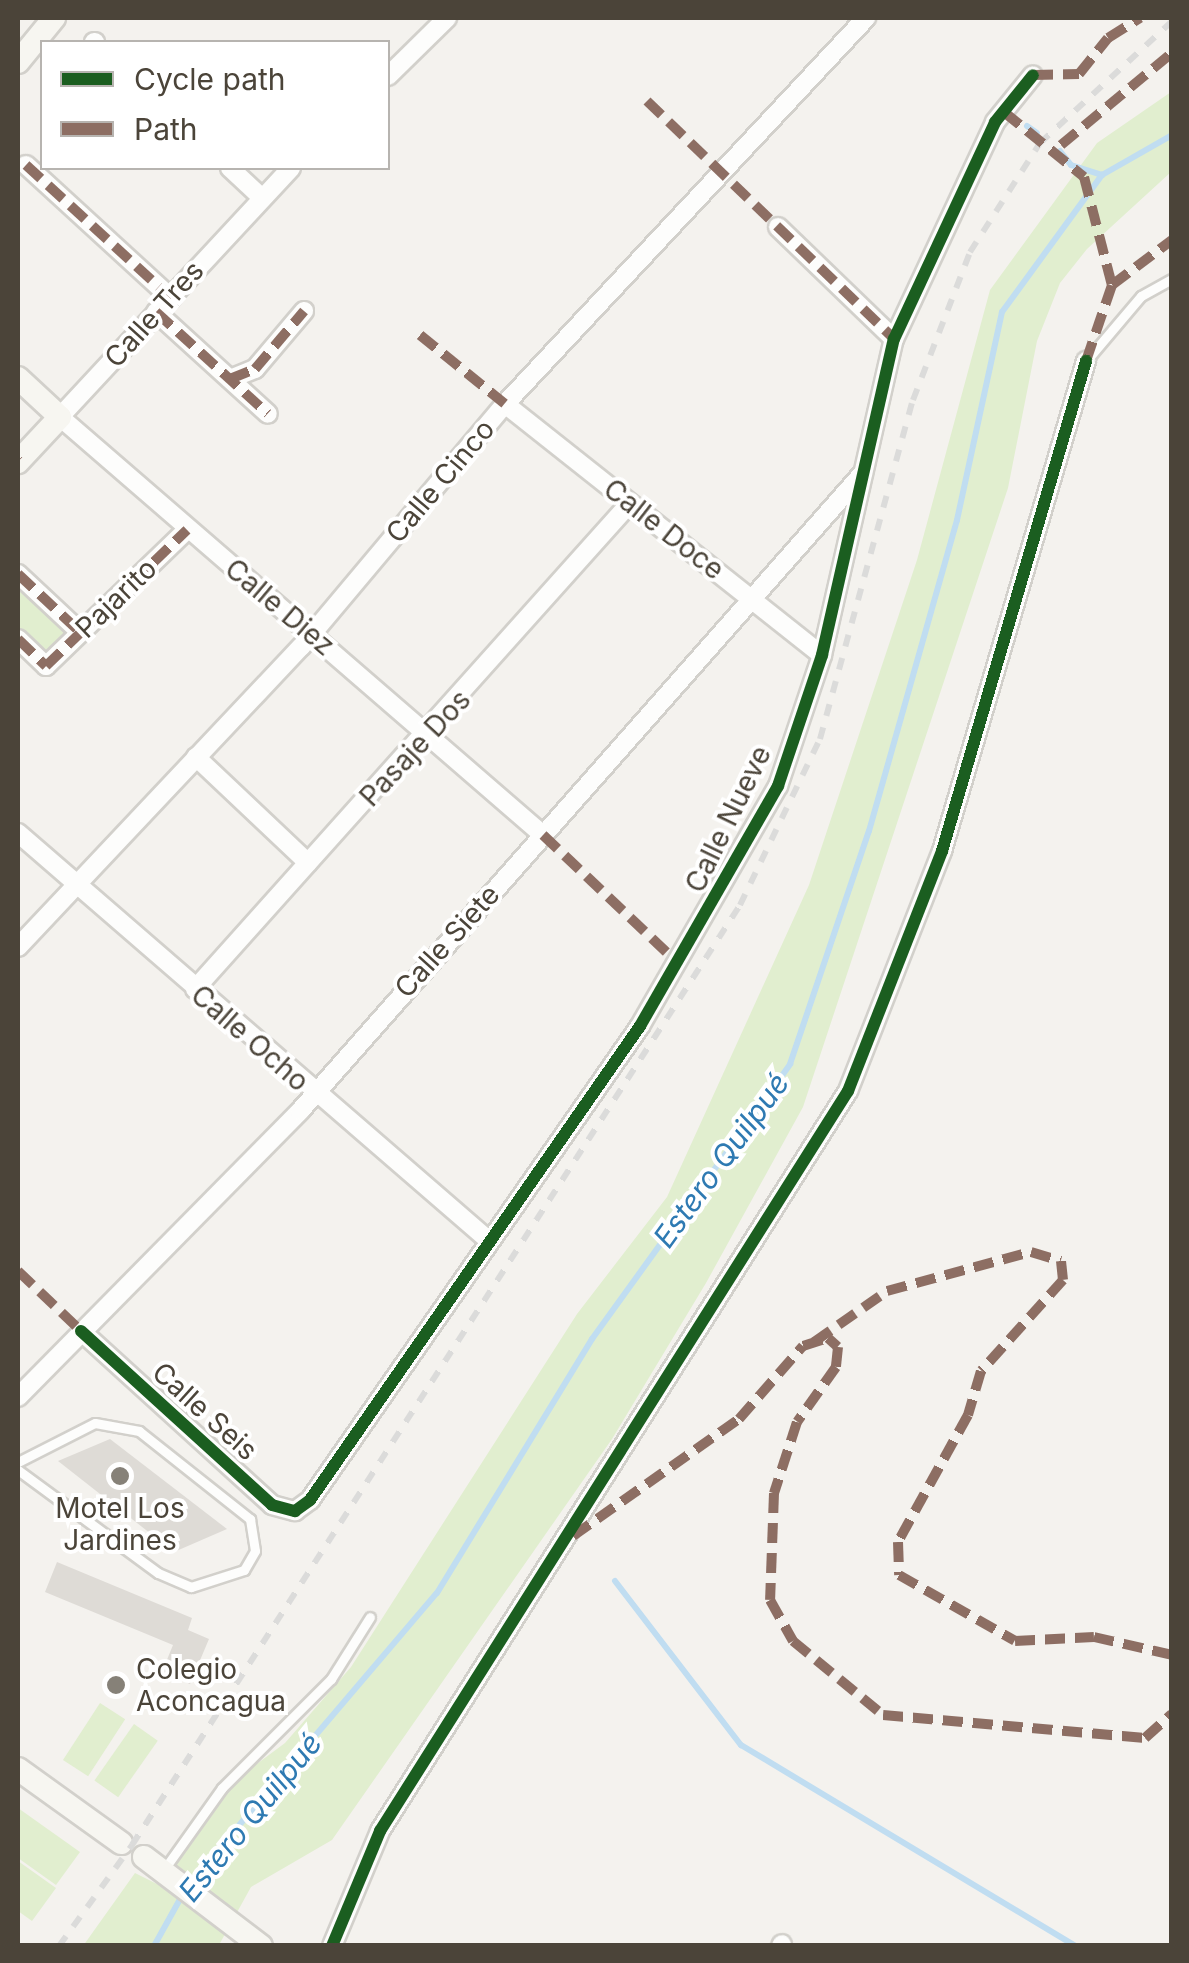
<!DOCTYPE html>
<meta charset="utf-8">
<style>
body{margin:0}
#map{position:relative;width:1189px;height:1963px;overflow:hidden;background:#f4f2ee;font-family:Inter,sans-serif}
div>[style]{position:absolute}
.green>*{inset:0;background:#e1eecf;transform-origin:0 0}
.stream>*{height:6px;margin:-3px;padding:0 3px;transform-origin:3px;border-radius:3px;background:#c0ddf1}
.building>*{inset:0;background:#dedbd6}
.roads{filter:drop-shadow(2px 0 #d2d0cb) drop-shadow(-2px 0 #d2d0cb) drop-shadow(0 2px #d2d0cb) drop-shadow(0 -2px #d2d0cb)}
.lane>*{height:9px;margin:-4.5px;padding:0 4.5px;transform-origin:4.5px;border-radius:4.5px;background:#fdfdfc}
.street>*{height:18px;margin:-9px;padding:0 9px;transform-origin:9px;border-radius:9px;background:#fdfdfc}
.secondary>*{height:22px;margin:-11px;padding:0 11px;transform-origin:11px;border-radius:11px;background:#f7f6f1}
.rail>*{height:6px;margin-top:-3px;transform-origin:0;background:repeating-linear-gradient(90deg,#dbdbda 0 12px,transparent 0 24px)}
.quiet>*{height:10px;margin-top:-5px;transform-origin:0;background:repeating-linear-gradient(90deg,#8d6e63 0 20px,transparent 0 30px)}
.cycleway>*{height:12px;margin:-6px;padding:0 6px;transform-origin:6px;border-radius:6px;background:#1b5e20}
.dots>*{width:28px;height:28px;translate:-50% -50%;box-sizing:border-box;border:5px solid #fff;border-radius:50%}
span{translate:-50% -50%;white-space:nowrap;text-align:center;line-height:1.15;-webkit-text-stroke:8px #fff;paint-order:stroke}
.street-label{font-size:28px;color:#4b4439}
.poi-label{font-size:28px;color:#4b4439}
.left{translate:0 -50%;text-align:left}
.water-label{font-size:30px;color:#2e7ab2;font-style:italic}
.frame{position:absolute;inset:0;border:20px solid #4b4439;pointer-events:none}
.legend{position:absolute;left:40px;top:40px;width:350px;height:130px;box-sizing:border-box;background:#fff;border:2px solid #b7b4b0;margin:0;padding:12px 18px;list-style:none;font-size:30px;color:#4b4439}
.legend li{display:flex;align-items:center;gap:20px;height:50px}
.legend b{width:50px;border:2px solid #b7b4b0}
</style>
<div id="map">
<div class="green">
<div style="clip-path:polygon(1171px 92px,1171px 172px,1087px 249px,1060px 283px,1037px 341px,1008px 488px,803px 1107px,706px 1283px,612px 1439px,332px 1840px,251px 1887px,219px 1945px,83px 1946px,135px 1873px,161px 1886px,239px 1777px,285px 1743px,351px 1667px,577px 1314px,667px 1197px,809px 885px,917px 560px,990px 290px,1097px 143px)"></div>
<div style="clip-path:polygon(18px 577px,76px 631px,48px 660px,18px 632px)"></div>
<div style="left:100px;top:1703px;width:30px;height:68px;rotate:33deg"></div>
<div style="left:134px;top:1724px;width:29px;height:69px;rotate:35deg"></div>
<div style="clip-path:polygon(18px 1808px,80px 1852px,56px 1885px,18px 1858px)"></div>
<div style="clip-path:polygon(18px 1861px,56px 1888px,32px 1921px,18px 1911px)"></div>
</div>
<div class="stream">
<div style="left:1027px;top:126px;width:12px;rotate:35deg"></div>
<div style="left:1060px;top:151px;width:18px;rotate:52deg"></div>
<div style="left:1071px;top:165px;width:33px;rotate:18deg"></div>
<div style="left:615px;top:1581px;width:207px;rotate:52.5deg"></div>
<div style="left:741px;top:1745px;width:390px;rotate:31deg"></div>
<div style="left:189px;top:1884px;width:382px;rotate:-49.6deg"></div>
<div style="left:437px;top:1593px;width:298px;rotate:-58.6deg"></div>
<div style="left:592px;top:1339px;width:339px;rotate:-54.2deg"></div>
<div style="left:790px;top:1064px;width:246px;rotate:-71.3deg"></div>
<div style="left:869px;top:831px;width:323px;rotate:-74.2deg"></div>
<div style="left:957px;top:520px;width:213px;rotate:-77.8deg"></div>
<div style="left:1002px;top:312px;width:170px;rotate:-53.9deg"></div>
<div style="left:1102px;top:175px;width:81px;rotate:-29.7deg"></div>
<div style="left:154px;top:1946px;width:60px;rotate:-60.9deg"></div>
</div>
<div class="building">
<div style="clip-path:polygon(110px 1439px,227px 1529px,174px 1552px,58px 1461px)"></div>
<div style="clip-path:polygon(57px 1562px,192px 1618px,188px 1630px,209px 1639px,190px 1684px,162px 1672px,173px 1645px,45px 1592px)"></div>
</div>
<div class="roads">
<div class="lane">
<div style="left:1086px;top:361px;width:85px;rotate:-49.8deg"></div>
<div style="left:1141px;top:296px;width:35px;rotate:-29deg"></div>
<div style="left:18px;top:1462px;width:86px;rotate:-26.9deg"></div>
<div style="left:95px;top:1423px;width:45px;rotate:10.3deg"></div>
<div style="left:139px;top:1431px;width:142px;rotate:38.4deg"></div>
<div style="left:250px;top:1519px;width:32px;rotate:81deg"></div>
<div style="left:255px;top:1551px;width:22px;rotate:120deg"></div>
<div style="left:244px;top:1570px;width:56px;rotate:162.2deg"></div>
<div style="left:191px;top:1587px;width:36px;rotate:-157deg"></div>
<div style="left:158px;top:1573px;width:174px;rotate:-143.7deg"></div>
<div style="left:165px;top:1868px;width:98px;rotate:-54.5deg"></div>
<div style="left:222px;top:1788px;width:154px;rotate:-45deg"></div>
<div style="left:331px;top:1679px;width:73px;rotate:-57.8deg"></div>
</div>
<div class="street">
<div style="left:94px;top:42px;width:1px"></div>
<div style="left:388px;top:76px;width:83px;rotate:-44.5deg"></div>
<div style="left:26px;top:165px;width:197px;rotate:42.5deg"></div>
<div style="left:230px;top:168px;width:41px;rotate:43deg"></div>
<div style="left:291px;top:168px;width:340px;rotate:132.9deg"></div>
<div style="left:60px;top:417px;width:639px;rotate:40.87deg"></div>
<div style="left:778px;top:227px;width:161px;rotate:44deg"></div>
<div style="left:156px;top:312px;width:151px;rotate:42.3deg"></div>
<div style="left:230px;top:379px;width:27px;rotate:-22deg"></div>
<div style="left:255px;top:369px;width:76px;rotate:-49.8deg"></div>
<div style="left:505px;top:404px;width:404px;rotate:38.4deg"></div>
<div style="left:18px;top:574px;width:85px;rotate:43.1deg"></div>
<div style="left:18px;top:639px;width:39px;rotate:44deg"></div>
<div style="left:46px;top:666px;width:196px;rotate:-44deg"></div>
<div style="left:196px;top:757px;width:154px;rotate:43.4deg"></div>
<div style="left:18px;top:833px;width:620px;rotate:40.88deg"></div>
<div style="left:18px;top:947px;width:412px;rotate:-46.7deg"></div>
<div style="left:301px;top:647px;width:317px;rotate:-50deg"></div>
<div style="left:505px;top:404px;width:529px;rotate:-46.92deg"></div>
<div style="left:195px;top:989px;width:652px;rotate:-48.17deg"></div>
<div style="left:81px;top:1331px;width:258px;rotate:42.3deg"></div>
<div style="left:272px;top:1505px;width:24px;rotate:15deg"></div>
<div style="left:295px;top:1511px;width:19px;rotate:-36deg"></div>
<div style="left:310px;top:1500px;width:578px;rotate:-55.15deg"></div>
<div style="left:640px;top:1026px;width:277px;rotate:-60.1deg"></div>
<div style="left:778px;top:786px;width:138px;rotate:-71.4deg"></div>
<div style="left:822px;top:655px;width:324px;rotate:-77.2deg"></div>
<div style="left:894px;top:339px;width:239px;rotate:-65deg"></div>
<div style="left:995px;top:122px;width:60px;rotate:-51deg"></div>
<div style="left:18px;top:1397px;width:402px;rotate:-45.4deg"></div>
<div style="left:300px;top:1111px;width:851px;rotate:-48.57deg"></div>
<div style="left:332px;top:1946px;width:125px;rotate:-67.3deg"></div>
<div style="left:380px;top:1831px;width:876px;rotate:-57.69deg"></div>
<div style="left:848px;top:1091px;width:258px;rotate:-68.6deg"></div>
<div style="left:942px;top:851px;width:511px;rotate:-73.62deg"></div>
<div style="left:781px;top:1946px;width:2px;rotate:-63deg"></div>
</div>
<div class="secondary">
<div style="left:18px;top:62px;width:57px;rotate:-50.7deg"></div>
<div style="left:18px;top:378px;width:57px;rotate:42.9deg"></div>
<div style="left:60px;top:417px;width:62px;rotate:133deg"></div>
<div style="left:18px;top:1769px;width:127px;rotate:35.7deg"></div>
<div style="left:144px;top:1857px;width:147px;rotate:37.3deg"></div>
</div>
</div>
<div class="rail">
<div style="left:59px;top:1946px;width:125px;rotate:-54.1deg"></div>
<div style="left:132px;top:1845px;width:1119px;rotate:-57.1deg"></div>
<div style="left:740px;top:905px;width:184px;rotate:-64.3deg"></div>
<div style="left:820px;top:739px;width:352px;rotate:-74.7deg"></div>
<div style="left:913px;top:400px;width:159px;rotate:-68.9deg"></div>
<div style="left:970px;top:252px;width:130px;rotate:-57.3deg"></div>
<div style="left:1040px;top:143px;width:180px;rotate:-42.7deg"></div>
</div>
<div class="quiet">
<div style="left:1033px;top:75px;width:46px;rotate:-1.2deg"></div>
<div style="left:1079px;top:74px;width:46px;rotate:-51.1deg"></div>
<div style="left:1108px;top:38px;width:38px;rotate:-32deg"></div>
<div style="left:647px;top:101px;width:343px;rotate:43.9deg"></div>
<div style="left:1004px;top:112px;width:103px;rotate:39.1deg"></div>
<div style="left:1084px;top:177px;width:112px;rotate:75.5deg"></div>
<div style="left:1061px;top:145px;width:144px;rotate:-39.7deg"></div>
<div style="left:26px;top:165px;width:197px;rotate:42.5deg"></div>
<div style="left:156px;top:312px;width:151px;rotate:42.3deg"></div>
<div style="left:420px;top:335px;width:109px;rotate:39.1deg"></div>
<div style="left:1086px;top:361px;width:80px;rotate:-71.1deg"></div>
<div style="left:1112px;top:285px;width:75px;rotate:-36.9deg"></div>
<div style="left:230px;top:379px;width:27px;rotate:-22deg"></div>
<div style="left:255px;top:369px;width:76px;rotate:-49.8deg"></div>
<div style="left:18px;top:460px;width:1px;rotate:45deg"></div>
<div style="left:18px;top:574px;width:85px;rotate:43.1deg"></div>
<div style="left:18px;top:639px;width:39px;rotate:44deg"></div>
<div style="left:46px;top:666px;width:196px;rotate:-44deg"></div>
<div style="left:543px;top:835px;width:189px;rotate:43.5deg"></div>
<div style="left:18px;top:1271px;width:87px;rotate:43.6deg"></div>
<div style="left:814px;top:1342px;width:89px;rotate:-34.9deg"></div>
<div style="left:887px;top:1291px;width:149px;rotate:-15.2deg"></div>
<div style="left:1031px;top:1252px;width:31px;rotate:17deg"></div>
<div style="left:1061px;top:1261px;width:19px;rotate:84deg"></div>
<div style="left:1063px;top:1280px;width:122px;rotate:132deg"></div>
<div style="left:981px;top:1371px;width:46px;rotate:106.5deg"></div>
<div style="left:968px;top:1415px;width:145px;rotate:118.9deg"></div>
<div style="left:898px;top:1542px;width:33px;rotate:88deg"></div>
<div style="left:899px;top:1575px;width:133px;rotate:29.6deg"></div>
<div style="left:1015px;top:1641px;width:79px;rotate:-2.9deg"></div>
<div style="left:1094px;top:1637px;width:80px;rotate:13deg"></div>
<div style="left:573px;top:1536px;width:203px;rotate:-35.2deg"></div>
<div style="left:739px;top:1419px;width:97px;rotate:-48.8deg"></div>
<div style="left:803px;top:1346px;width:26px;rotate:-18deg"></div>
<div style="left:828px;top:1338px;width:13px;rotate:42deg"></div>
<div style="left:838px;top:1347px;width:20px;rotate:96deg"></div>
<div style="left:836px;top:1367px;width:67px;rotate:125.3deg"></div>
<div style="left:797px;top:1422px;width:75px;rotate:107.9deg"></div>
<div style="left:774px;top:1493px;width:107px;rotate:92.1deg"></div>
<div style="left:770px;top:1600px;width:47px;rotate:60.7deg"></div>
<div style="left:793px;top:1641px;width:117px;rotate:39.4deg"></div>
<div style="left:883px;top:1715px;width:263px;rotate:5deg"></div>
<div style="left:1145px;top:1738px;width:36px;rotate:-42deg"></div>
</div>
<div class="cycleway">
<div style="left:81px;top:1331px;width:258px;rotate:42.3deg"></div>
<div style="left:272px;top:1505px;width:24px;rotate:15deg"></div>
<div style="left:295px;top:1511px;width:19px;rotate:-36deg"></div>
<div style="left:310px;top:1500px;width:578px;rotate:-55.15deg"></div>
<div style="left:640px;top:1026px;width:277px;rotate:-60.1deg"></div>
<div style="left:778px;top:786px;width:138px;rotate:-71.4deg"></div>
<div style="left:822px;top:655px;width:324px;rotate:-77.2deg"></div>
<div style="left:894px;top:339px;width:239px;rotate:-65deg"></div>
<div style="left:995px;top:122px;width:60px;rotate:-51deg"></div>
<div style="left:332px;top:1946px;width:125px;rotate:-67.3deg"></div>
<div style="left:380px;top:1831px;width:876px;rotate:-57.69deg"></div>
<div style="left:848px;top:1091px;width:258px;rotate:-68.6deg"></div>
<div style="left:942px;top:851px;width:511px;rotate:-73.62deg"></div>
</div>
<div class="dots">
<div style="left:120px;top:1476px;background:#868178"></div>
<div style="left:116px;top:1685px;background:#868178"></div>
</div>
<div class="street-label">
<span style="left:154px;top:314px;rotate:-48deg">Calle Tres</span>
<span style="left:440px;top:481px;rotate:-50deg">Calle Cinco</span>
<span style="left:664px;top:529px;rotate:38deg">Calle Doce</span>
<span style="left:116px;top:598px;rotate:-44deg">Pajarito</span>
<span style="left:280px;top:607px;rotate:40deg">Calle Diez</span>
<span style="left:415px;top:748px;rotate:-47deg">Pasaje Dos</span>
<span style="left:728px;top:819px;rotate:-64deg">Calle Nueve</span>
<span style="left:447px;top:941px;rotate:-48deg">Calle Siete</span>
<span style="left:250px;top:1038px;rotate:41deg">Calle Ocho</span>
<span style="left:205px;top:1411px;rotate:42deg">Calle Seis</span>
</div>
<div class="poi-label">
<span style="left:120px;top:1524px">Motel Los<br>Jardines</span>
<span class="left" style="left:136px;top:1685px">Colegio<br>Aconcagua</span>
</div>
<div class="water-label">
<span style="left:721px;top:1160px;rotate:-54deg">Estero Quilpué</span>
<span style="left:250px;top:1817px;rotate:-51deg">Estero Quilpué</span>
</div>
<div class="frame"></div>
<ul class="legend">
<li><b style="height:12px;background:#1b5e20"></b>Cycle path</li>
<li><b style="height:12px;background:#8d6e63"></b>Path</li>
</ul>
</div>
